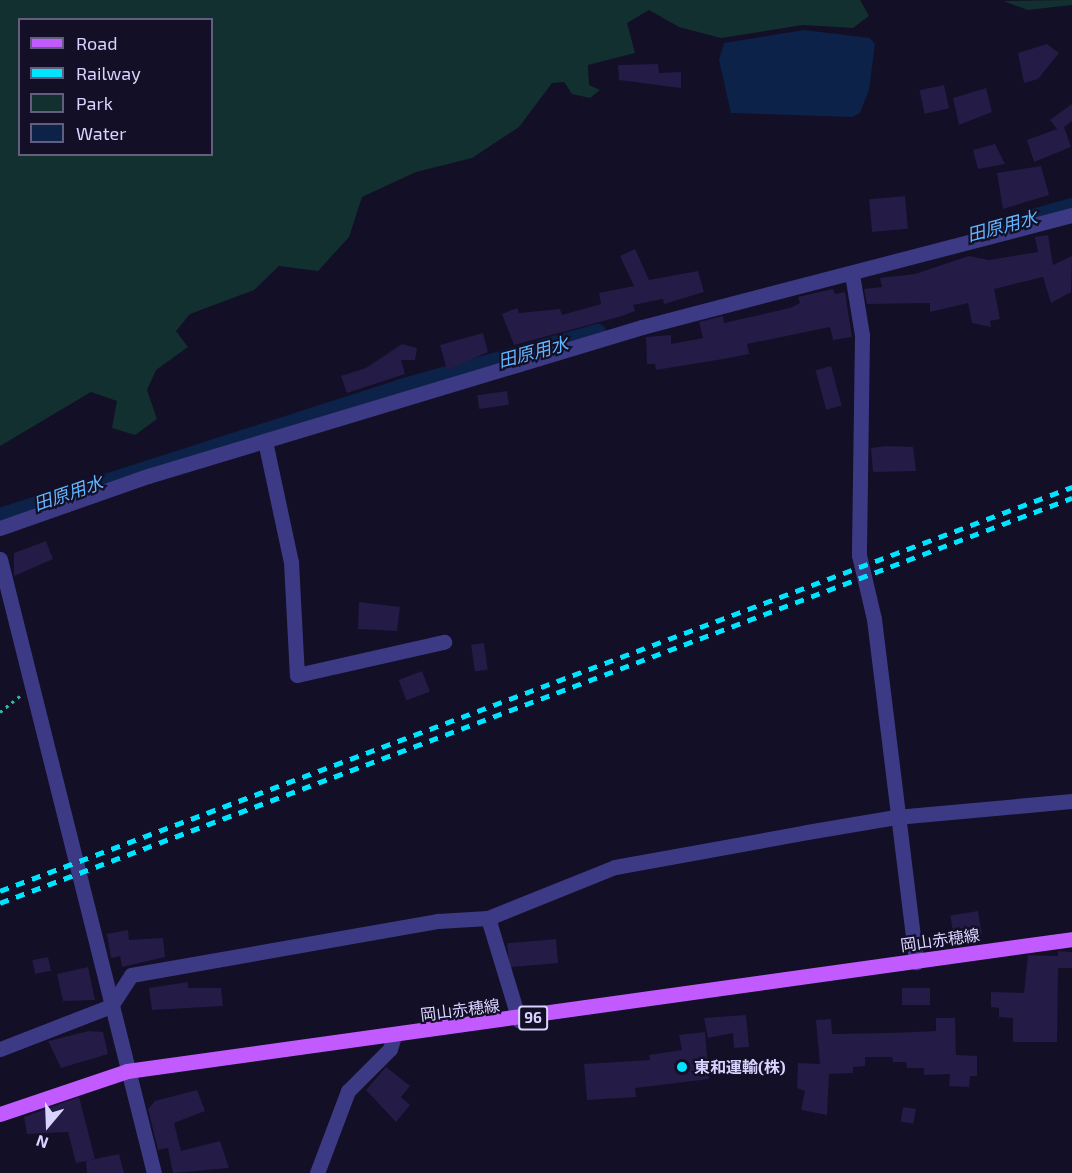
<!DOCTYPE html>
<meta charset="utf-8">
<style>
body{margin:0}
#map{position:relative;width:1072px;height:1173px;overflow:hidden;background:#130f26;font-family:"Exo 2","Noto Sans JP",sans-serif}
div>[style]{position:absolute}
.green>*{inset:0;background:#12302f}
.water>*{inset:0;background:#0c2248}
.canal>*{height:18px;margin:-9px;padding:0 9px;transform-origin:9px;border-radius:9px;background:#0c2248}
.building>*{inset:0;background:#241b47;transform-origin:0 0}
.path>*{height:3px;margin-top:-1.5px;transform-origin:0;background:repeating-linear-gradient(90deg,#2fb8b0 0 3px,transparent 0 7.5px)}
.street>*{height:15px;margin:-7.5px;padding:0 7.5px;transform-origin:7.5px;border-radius:7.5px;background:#3d3a85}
.primary>*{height:15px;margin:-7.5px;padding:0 7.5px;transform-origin:7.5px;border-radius:7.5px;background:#c25bff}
.rail>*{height:4.5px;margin-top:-2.25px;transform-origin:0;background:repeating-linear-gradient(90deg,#00e5ff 0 9px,transparent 0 17px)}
.dots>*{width:16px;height:16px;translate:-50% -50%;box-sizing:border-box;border:3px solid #130f26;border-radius:50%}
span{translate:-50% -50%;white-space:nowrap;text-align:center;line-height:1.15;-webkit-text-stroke:4.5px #130f26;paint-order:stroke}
.shield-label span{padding:2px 4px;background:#130f26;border:2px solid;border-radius:4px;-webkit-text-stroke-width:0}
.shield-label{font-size:15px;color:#d9d4ff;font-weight:700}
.street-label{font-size:16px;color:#d9d4ff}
.poi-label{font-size:16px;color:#d9d4ff;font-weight:700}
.left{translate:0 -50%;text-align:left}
.water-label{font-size:18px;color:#62b6ff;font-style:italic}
.legend{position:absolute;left:18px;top:18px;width:195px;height:138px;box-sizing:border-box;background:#130f26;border:2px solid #625e7d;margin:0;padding:8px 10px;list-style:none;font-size:18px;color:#d9d4ff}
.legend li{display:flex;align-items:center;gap:12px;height:30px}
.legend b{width:30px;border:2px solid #625e7d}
.north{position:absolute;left:18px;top:1095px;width:60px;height:60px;-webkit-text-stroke:4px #130f26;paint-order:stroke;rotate:199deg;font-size:16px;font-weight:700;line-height:24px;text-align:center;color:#d9d4ff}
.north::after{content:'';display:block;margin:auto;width:21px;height:27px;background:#d9d4ff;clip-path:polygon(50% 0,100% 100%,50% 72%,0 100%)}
</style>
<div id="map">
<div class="green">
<div style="clip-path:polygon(evenodd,0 0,860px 0,869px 16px,853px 28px,803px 25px,721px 38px,679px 27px,649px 10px,627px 23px,635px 53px,588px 65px,589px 85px,600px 90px,590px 98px,572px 94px,564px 82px,552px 83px,519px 127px,472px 158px,416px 172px,362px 197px,349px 237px,318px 271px,279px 266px,254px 290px,190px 314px,176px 331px,188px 347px,156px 370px,147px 390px,157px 419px,135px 435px,112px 428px,117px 401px,91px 392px,0 446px,0 0,20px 20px,212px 20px,212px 154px,20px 154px,20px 20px)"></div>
<div style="clip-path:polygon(1072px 0,1072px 5px,1028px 10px,1003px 1px)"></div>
</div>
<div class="water">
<div style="clip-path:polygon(804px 30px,870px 38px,875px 44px,869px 90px,860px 113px,852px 117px,731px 113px,719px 60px,724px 43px)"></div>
</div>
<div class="canal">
<div style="left:1033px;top:218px;width:41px;rotate:-15.8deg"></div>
<div style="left:0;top:517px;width:421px;rotate:-17.8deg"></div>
<div style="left:401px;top:388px;width:204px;rotate:-15.7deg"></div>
</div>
<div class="building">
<div style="clip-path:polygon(1047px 44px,1059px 53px,1038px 79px,1024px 83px,1018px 53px)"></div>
<div style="clip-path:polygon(658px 64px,659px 73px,681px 72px,681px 88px,619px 80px,618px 65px)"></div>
<div style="left:944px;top:85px;width:24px;height:25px;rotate:78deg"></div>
<div style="clip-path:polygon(986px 88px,992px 112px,959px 125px,953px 98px)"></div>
<div style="clip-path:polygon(1072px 104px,1072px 121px,1064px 127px,1071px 147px,1034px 162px,1027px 140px,1057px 129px,1050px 120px)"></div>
<div style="clip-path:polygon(995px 144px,1005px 164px,978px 169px,973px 150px)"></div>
<div style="clip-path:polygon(1041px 166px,1049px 195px,1003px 209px,997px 173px)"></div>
<div style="left:905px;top:196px;width:33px;height:36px;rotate:85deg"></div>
<div style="clip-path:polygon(1048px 235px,1053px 265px,1072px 256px,1071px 292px,1051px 303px,1043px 277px,994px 289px,1000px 319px,990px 321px,991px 327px,972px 323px,968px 303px,930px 312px,930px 303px,867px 304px,864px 289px,882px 287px,880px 278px,915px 274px,969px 256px,989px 260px,1038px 252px,1035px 237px)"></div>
<div style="clip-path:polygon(635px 249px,649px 280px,698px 271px,704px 292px,664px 304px,663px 299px,633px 305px,635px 311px,622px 316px,514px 345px,502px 314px,517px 308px,519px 313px,560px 309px,562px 315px,601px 304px,599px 293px,634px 286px,620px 256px)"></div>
<div style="clip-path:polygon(833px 289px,835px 294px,845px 292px,852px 337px,833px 340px,830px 327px,747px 344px,749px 354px,723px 359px,656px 370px,655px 364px,647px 364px,646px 337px,671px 335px,671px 344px,703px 338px,699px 322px,723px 316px,724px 323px,790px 308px,800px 303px,798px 297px)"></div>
<div style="clip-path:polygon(483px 333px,488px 352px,447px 370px,440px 345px)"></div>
<div style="clip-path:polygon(402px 344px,417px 348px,415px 360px,401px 360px,405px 374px,347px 393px,341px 376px,366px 368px)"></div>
<div style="left:831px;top:366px;width:41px;height:16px;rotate:75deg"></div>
<div style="left:507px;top:391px;width:14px;height:30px;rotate:82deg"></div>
<div style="clip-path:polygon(887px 446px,913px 447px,916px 471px,873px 472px,871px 448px)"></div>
<div style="clip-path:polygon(46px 541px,53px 559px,14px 576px,14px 553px)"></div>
<div style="clip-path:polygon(359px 602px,400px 607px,397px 631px,358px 629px)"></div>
<div style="left:484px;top:643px;width:27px;height:13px;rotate:82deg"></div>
<div style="left:422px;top:671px;width:22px;height:25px;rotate:69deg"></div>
<div style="left:978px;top:911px;width:24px;height:28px;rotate:81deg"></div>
<div style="clip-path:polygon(128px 930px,129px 940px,163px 938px,165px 957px,122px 967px,120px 956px,111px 958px,107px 934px)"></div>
<div style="left:556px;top:939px;width:24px;height:49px;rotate:85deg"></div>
<div style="clip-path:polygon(1058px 951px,1072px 952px,1072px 968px,1058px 968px,1057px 1042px,1013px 1042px,1013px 1018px,999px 1017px,999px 1008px,991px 1007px,991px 992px,1024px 993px,1028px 955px,1058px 956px)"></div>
<div style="left:48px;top:957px;width:14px;height:16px;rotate:78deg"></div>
<div style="clip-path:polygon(88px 967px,95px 1000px,63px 1001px,57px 974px)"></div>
<div style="clip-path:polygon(188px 982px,188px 988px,221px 988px,223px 1006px,152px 1010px,149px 988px)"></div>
<div style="left:902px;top:988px;width:28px;height:17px"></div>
<div style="clip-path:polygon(746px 1015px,749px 1047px,734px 1048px,733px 1033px,708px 1038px,704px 1018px)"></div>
<div style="clip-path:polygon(936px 1018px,955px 1018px,956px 1055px,977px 1056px,977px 1076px,970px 1076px,969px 1087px,949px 1086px,950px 1074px,924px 1075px,924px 1068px,907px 1068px,906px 1062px,893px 1062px,892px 1057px,865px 1057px,865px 1066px,853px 1067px,853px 1073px,829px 1074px,827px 1115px,801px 1110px,805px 1091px,797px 1088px,798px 1063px,820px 1064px,816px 1020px,831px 1019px,832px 1034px,892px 1033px,936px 1031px)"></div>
<div style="clip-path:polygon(89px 1031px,103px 1032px,108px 1054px,61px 1068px,48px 1041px)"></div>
<div style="clip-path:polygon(705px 1032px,709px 1079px,635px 1088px,636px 1097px,587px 1100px,584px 1064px,650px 1060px,649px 1055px,682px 1050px,679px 1035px)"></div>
<div style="clip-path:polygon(386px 1067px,410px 1086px,401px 1097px,410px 1105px,396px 1122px,366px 1090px)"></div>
<div style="clip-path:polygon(197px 1090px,205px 1111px,174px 1123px,181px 1151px,220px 1141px,229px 1168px,173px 1173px,168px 1148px,158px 1150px,148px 1109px,155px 1101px)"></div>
<div style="clip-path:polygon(79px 1097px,95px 1159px,76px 1163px,68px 1132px,27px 1134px,24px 1117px)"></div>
<div style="left:903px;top:1107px;width:13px;height:15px;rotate:9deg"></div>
<div style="clip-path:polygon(119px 1154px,124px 1173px,87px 1173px,86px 1161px)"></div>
</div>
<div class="path">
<div style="left:0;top:712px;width:26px;rotate:-39deg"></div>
</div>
<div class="street">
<div style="left:852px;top:274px;width:62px;rotate:80.7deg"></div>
<div style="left:862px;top:335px;width:220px;rotate:90.8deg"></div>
<div style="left:859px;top:555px;width:66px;rotate:76.8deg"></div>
<div style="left:874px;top:619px;width:346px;rotate:83deg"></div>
<div style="left:265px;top:441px;width:124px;rotate:77.9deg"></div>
<div style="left:291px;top:562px;width:113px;rotate:87deg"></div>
<div style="left:297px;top:675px;width:151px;rotate:-12.7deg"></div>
<div style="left:0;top:528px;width:157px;rotate:-19.4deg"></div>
<div style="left:148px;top:476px;width:516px;rotate:-16.78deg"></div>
<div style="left:642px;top:327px;width:444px;rotate:-14.6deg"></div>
<div style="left:0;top:559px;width:633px;rotate:75.92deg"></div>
<div style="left:488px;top:918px;width:107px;rotate:73.1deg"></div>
<div style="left:0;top:1049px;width:119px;rotate:-21.2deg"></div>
<div style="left:111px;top:1006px;width:37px;rotate:-57deg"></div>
<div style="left:131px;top:975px;width:312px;rotate:-10deg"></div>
<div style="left:438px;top:921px;width:50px;rotate:-3.4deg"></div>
<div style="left:488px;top:918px;width:137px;rotate:-21.9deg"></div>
<div style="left:615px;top:867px;width:195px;rotate:-10.3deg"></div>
<div style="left:807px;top:832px;width:90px;rotate:-9.6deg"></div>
<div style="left:896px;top:817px;width:177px;rotate:-5.2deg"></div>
<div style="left:317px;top:1173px;width:88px;rotate:-69.3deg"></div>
<div style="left:348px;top:1091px;width:59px;rotate:-45deg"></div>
<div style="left:390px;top:1049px;width:14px;rotate:-73deg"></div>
</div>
<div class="primary">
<div style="left:0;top:1114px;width:134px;rotate:-18.7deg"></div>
<div style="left:127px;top:1071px;width:954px;rotate:-7.95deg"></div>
</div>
<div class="rail">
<div style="left:0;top:891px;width:1146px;rotate:-20.65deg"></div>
<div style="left:0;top:903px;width:1146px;rotate:-20.7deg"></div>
</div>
<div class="dots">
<div style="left:682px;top:1067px;background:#00e5ff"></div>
</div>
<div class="shield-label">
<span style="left:533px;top:1018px">96</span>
</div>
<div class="street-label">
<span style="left:940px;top:940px;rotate:-8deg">岡山赤穂線</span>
<span style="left:460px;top:1010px;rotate:-7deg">岡山赤穂線</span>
</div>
<div class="poi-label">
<span class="left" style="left:694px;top:1067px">東和運輸(株)</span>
</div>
<div class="water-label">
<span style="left:1002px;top:226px;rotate:-15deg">田原用水</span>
<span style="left:533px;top:352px;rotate:-15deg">田原用水</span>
<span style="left:68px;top:493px;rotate:-19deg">田原用水</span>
</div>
<ul class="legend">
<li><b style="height:8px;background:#c25bff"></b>Road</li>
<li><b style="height:8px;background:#00e5ff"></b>Railway</li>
<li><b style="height:16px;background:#12302f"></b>Park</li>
<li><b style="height:16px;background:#0c2248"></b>Water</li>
</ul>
<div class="north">N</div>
</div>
